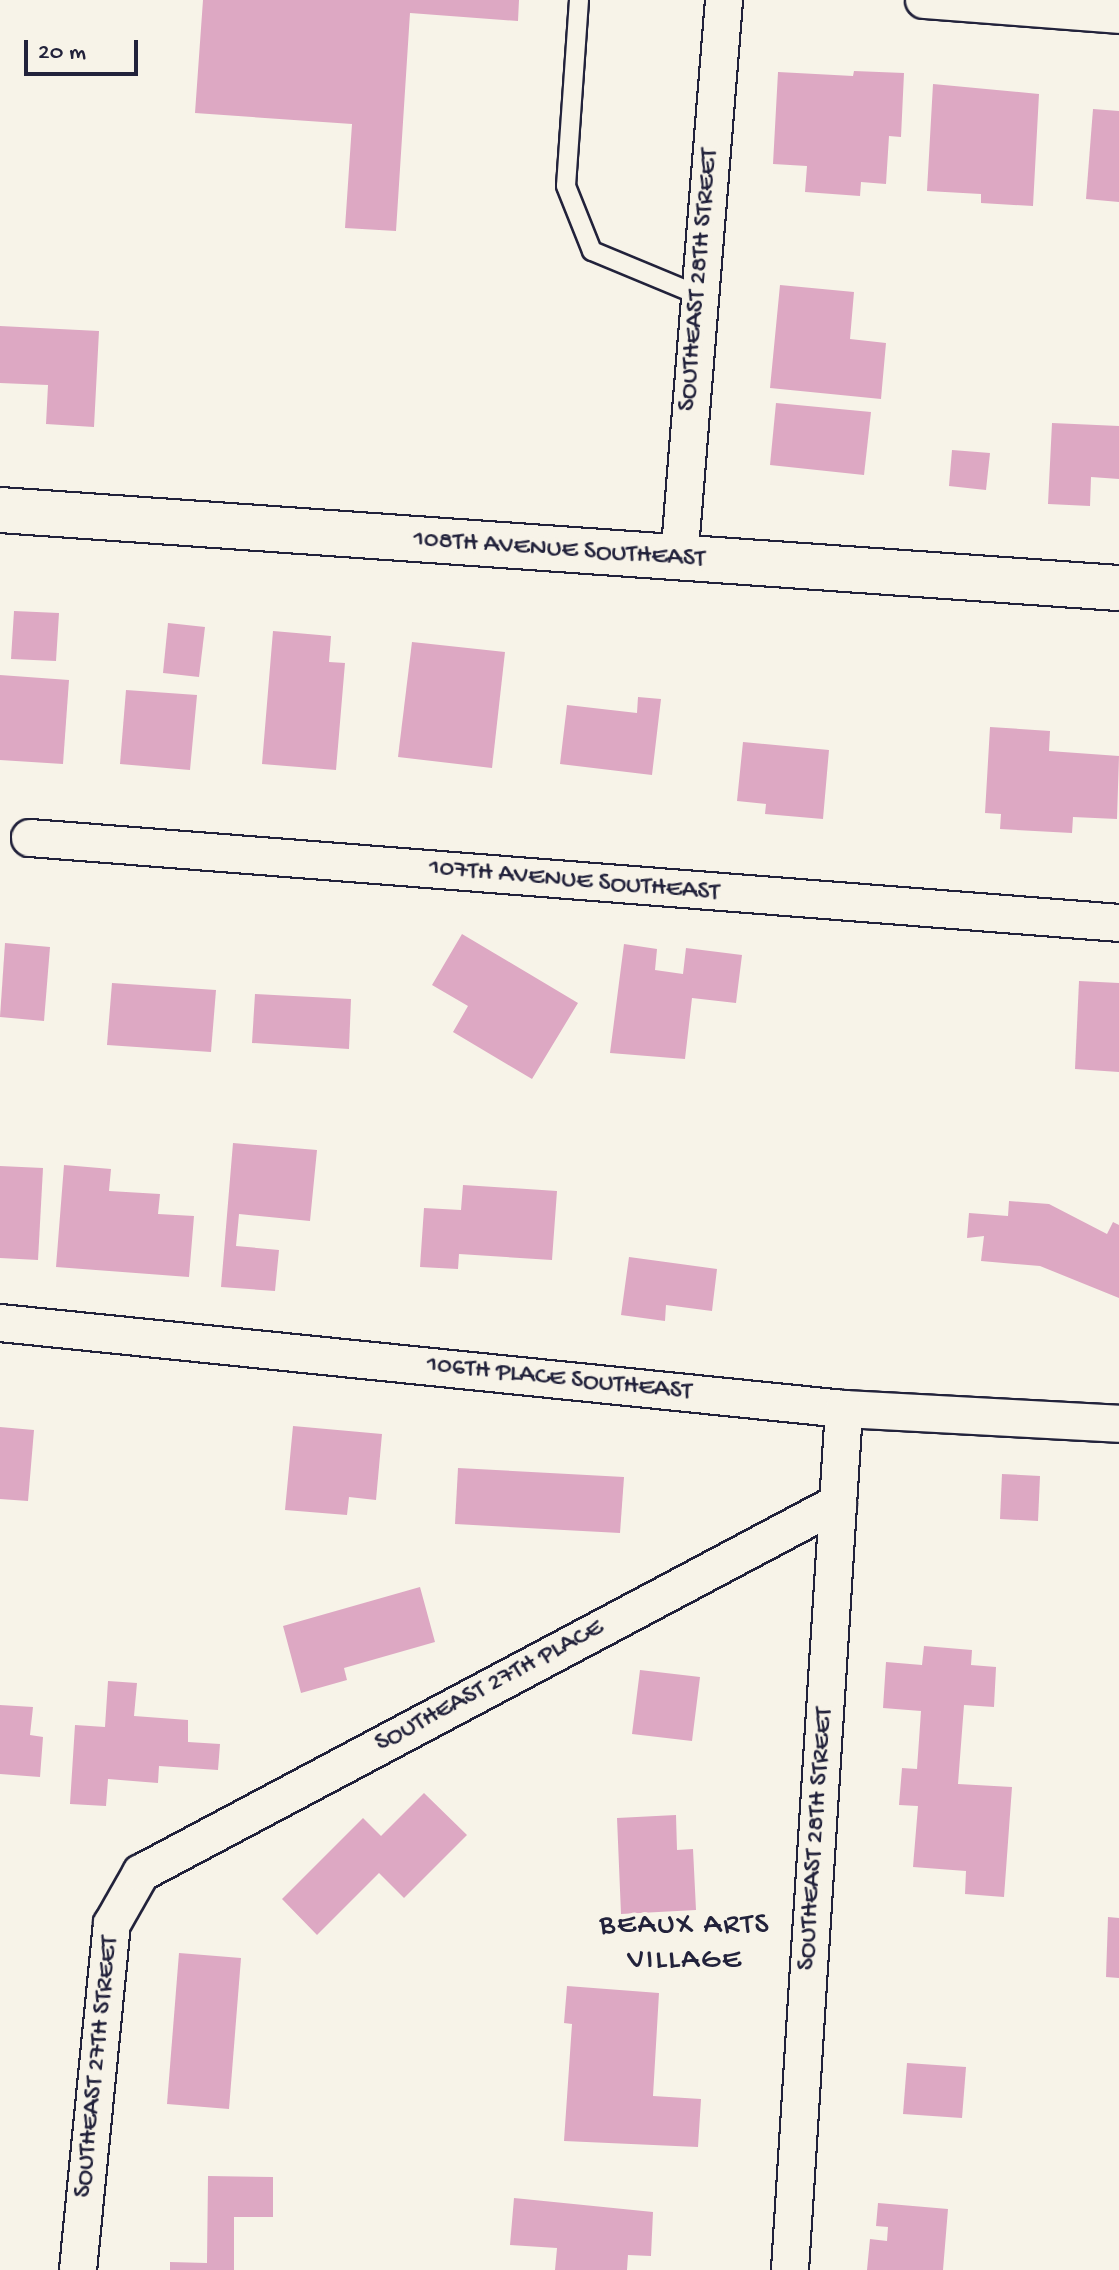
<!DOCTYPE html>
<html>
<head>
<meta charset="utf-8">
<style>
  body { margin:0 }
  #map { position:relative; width:1119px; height:2270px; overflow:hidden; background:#f7f3e8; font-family:"Gochi Hand",sans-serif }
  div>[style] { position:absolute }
  .building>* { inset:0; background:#dda8c3 }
  .roads { filter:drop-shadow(2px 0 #22223b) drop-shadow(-2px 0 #22223b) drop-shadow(0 2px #22223b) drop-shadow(0 -2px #22223b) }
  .service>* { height:18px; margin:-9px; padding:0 9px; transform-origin:9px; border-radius:9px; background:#f7f3e8 }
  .minor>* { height:36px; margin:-18px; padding:0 18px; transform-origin:18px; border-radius:18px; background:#f7f3e8 }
  .tertiary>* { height:44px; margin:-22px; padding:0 22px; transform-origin:22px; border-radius:22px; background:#f7f3e8 }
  span { translate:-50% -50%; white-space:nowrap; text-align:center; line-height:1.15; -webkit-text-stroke:8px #f7f3e8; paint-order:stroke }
  .street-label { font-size:26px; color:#22223b }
  .quarter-label { font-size:30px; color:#22223b; letter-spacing:2px }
  .scale { position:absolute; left:24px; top:40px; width:114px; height:36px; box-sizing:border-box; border:4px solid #22223b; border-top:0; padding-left:10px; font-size:24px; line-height:28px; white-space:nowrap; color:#22223b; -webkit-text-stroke:6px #f7f3e8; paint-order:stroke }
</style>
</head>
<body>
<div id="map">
  <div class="building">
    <i style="clip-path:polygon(203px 0,519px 0,518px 21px,410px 13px,396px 231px,345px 228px,352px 124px,195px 113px)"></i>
    <i style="clip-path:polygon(854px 71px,904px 73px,901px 137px,889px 136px,886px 184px,861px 182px,860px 196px,805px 192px,807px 166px,773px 164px,778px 72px,853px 76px)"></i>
    <i style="clip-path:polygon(933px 84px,1039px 94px,1033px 206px,981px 203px,981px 194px,927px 191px)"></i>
    <i style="clip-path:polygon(1093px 109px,1119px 111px,1119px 202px,1086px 199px)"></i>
    <i style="clip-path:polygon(780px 285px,854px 292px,850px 339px,886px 343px,881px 399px,770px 388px)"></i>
    <i style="clip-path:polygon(0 326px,99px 331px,94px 427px,46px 424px,48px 385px,0 383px)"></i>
    <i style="clip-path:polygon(776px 403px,871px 412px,864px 475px,770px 465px)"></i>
    <i style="clip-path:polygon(1052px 423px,1119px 426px,1119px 479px,1091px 477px,1090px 506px,1048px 504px)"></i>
    <i style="clip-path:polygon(952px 450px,990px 453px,986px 490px,949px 486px)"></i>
    <i style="clip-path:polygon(14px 611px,59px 613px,56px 661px,11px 659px)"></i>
    <i style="clip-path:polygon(168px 623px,205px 627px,199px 677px,163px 673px)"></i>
    <i style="clip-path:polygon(273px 631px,331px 636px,329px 662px,345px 663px,336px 770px,262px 764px)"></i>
    <i style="clip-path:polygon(412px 642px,505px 652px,492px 768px,398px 757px)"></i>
    <i style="clip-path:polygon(0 675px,69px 680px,63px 764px,0 760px)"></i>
    <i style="clip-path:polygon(126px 690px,197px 695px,190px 770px,120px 764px)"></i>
    <i style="clip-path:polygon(638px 697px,661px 699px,652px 775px,560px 764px,567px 705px,637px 713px)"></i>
    <i style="clip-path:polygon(990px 727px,1050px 731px,1049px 751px,1119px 756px,1117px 819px,1073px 817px,1072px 833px,1000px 829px,1001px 814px,985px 813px)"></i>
    <i style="clip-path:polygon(743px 742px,829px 750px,823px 819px,765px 814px,766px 804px,737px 801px)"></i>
    <i style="clip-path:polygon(462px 934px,578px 1003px,532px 1079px,453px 1032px,468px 1006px,432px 985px)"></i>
    <i style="clip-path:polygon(5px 943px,50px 947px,44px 1021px,0 1017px)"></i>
    <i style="clip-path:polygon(624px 944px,657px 949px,655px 970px,683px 974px,686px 948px,742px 955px,736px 1003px,692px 998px,685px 1059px,610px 1053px)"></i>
    <i style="clip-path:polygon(1079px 981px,1119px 983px,1119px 1072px,1075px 1069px)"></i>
    <i style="clip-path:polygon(112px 983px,216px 990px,211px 1052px,107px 1045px)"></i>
    <i style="clip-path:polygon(255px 994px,351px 999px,349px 1049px,252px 1043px)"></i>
    <i style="clip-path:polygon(233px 1143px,317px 1150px,310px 1221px,239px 1214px,236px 1246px,279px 1250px,275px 1291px,221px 1287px)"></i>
    <i style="clip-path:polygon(64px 1165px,111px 1169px,109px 1191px,160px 1194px,158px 1214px,194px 1216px,189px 1277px,56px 1267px)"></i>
    <i style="clip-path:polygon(0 1166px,43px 1168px,38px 1260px,0 1258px)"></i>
    <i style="clip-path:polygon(463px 1185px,557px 1191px,552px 1260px,459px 1254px,458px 1269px,420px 1267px,424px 1208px,461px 1210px)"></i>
    <i style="clip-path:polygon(1009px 1201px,1049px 1204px,1107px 1234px,1113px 1222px,1119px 1225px,1119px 1298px,1040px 1266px,981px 1261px,984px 1236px,967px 1238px,969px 1213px,1008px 1216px)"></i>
    <i style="clip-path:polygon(629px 1257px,717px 1269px,712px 1311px,666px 1305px,665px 1321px,621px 1315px)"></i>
    <i style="clip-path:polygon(293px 1426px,382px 1434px,376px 1500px,349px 1497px,347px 1515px,285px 1510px)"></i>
    <i style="clip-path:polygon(0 1427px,34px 1430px,28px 1501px,0 1499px)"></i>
    <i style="clip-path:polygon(458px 1468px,624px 1477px,620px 1533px,455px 1524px)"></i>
    <i style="clip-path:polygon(1002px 1474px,1040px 1476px,1038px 1521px,1000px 1519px)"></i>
    <i style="clip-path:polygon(420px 1587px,435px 1642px,344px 1668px,347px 1680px,301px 1693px,283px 1626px)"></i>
    <i style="clip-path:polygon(924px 1646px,972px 1650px,971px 1665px,996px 1667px,994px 1707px,964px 1705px,958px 1784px,1012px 1787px,1004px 1897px,965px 1894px,966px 1871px,913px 1867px,918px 1806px,899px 1805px,902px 1768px,917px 1769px,921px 1711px,883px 1708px,886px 1662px,922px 1665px)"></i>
    <i style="clip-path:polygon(640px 1670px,700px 1677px,692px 1741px,632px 1734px)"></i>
    <i style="clip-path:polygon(108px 1681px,137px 1683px,134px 1716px,188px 1720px,188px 1742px,220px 1744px,218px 1770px,159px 1766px,158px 1783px,108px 1779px,106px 1806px,70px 1804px,75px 1725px,105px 1727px)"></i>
    <i style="clip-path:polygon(0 1705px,33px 1707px,30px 1735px,43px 1737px,40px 1777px,0 1774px)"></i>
    <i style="clip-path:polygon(424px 1793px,467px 1835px,404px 1898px,379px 1873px,317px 1935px,282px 1899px,363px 1818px,381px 1836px)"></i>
    <i style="clip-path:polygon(676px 1815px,677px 1850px,693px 1849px,696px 1910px,621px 1914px,617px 1818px)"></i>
    <i style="clip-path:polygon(1108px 1917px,1119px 1918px,1119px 1978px,1106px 1977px)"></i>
    <i style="clip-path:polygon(179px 1953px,241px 1958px,229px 2109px,167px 2104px)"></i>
    <i style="clip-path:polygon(567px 1986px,659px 1993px,653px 2096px,701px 2099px,698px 2147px,564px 2141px,572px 2024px,564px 2023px)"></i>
    <i style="clip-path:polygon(907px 2063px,966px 2067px,962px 2118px,903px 2114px)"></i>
    <i style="clip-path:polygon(208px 2176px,273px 2177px,273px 2217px,234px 2217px,234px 2270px,170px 2270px,170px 2262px,207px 2263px)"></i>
    <i style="clip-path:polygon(514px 2198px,653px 2212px,651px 2256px,628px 2255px,627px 2270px,555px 2270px,557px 2248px,510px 2245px)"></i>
    <i style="clip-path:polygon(878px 2203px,948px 2209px,943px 2270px,867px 2270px,870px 2239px,887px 2241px,888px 2227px,876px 2226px)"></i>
  </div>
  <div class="roads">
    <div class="service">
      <i style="left:579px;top:0;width:186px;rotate:94deg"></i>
      <i style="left:566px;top:186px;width:70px;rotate:68.2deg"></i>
      <i style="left:592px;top:251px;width:115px;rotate:22.5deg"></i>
    </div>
    <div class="minor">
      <i style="left:924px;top:0;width:196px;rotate:4.4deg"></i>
      <i style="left:679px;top:561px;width:563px;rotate:-85.41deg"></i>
      <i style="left:30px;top:838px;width:1092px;rotate:4.46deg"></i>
      <i style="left:0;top:1323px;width:848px;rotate:5.82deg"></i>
      <i style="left:844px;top:1409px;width:275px;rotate:3.1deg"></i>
      <i style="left:78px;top:2270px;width:348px;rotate:-84.4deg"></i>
      <i style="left:112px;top:1924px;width:59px;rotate:-60.4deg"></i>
      <i style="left:141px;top:1873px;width:789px;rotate:-27.96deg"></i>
      <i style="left:790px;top:2270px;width:863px;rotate:-86.41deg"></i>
    </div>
    <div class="tertiary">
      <i style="left:0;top:510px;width:1122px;rotate:3.99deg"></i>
    </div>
  </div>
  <div class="street-label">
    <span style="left:700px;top:280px;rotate:-85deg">SOUTHEAST 28TH STREET</span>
    <span style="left:559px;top:551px;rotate:4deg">108TH AVENUE SOUTHEAST</span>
    <span style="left:574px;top:882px;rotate:5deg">107TH AVENUE SOUTHEAST</span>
    <span style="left:559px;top:1380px;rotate:6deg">106TH PLACE SOUTHEAST</span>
    <span style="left:490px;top:1687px;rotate:-28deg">SOUTHEAST 27TH PLACE</span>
    <span style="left:817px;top:1839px;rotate:-86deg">SOUTHEAST 28TH STREET</span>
    <span style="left:98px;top:2067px;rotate:-84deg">SOUTHEAST 27TH STREET</span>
  </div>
  <div class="quarter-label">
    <span style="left:685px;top:1944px">BEAUX ARTS<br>VILLAGE</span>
  </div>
  <div class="scale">20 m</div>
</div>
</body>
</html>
